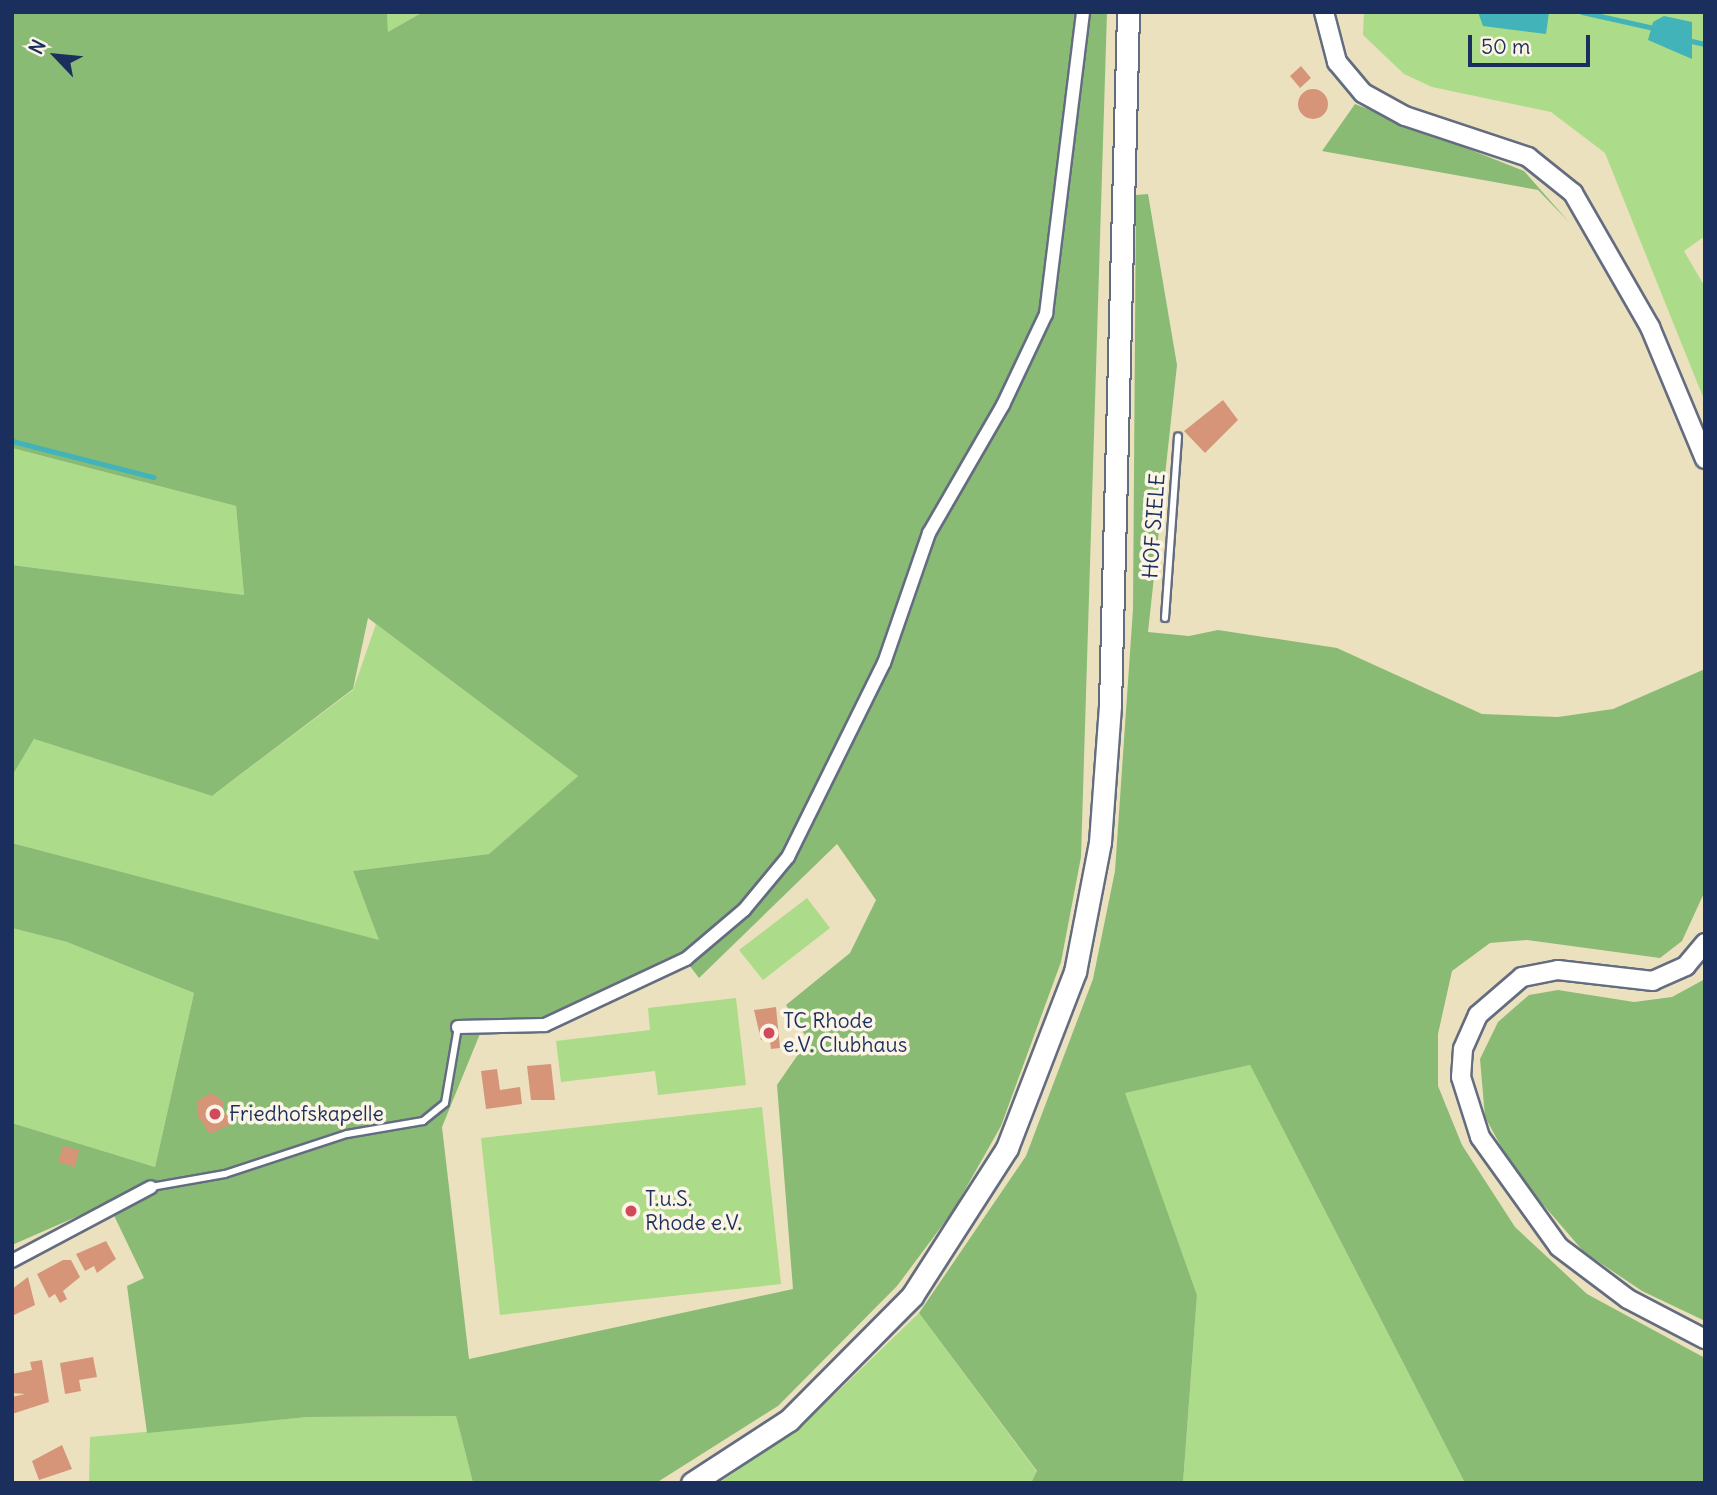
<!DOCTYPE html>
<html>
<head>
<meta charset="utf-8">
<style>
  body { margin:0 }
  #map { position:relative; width:1717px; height:1495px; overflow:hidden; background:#ece1bf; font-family:Delius,sans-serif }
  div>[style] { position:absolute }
  .green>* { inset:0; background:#acdb89 }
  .forest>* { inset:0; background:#89bb75 }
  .water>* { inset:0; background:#43b3ba }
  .stream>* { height:5px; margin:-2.5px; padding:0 2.5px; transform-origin:2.5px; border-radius:2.5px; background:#43b3ba }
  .building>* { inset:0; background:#d69579 }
  .round { border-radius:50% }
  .roads { filter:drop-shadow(2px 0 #646d80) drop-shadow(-2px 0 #646d80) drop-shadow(0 2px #646d80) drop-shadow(0 -2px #646d80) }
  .lane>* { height:6px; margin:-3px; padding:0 3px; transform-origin:3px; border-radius:3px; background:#fff }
  .street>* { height:12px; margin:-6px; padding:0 6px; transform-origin:6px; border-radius:6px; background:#fff }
  .secondary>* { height:18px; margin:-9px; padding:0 9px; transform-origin:9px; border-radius:9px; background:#fff }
  .primary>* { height:21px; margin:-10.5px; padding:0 10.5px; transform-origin:10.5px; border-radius:10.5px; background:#fff }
  .dots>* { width:19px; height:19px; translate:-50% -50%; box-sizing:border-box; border:4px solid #fcf5e5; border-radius:50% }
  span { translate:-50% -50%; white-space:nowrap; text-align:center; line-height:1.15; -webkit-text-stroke:7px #fcf5e5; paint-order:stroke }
  .street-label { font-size:21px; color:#1b2f5e }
  .poi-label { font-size:21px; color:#1b2f5e }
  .left { translate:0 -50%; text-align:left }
  .frame { position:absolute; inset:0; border:14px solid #1b2f5e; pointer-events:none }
  .north { position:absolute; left:21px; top:21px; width:70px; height:70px; -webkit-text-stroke:5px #fcf5e5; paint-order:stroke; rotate:296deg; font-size:19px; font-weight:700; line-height:28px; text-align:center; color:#1b2f5e }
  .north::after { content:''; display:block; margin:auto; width:24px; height:32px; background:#1b2f5e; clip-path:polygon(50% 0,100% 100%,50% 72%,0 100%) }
  .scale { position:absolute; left:1468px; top:35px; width:122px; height:32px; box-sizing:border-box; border:4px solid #1b2f5e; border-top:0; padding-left:9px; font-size:21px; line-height:24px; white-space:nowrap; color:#1b2f5e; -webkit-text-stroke:5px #fcf5e5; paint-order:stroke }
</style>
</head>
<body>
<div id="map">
  <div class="green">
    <i style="clip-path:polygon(387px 12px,423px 12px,388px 32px)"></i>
    <i style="clip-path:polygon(1364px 12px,1705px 12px,1705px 236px,1684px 251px,1705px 287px,1705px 402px,1605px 153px,1551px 112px,1432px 87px,1404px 74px,1363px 35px)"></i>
    <i style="clip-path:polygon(12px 448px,236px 506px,244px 595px,12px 565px)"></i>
    <i style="clip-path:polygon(376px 624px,578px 776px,489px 854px,353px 871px,380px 941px,12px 843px,12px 776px,34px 739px,212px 796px,353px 690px)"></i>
    <i style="clip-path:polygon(807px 898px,830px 928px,763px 980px,739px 950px)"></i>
    <i style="clip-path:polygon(12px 928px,67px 942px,194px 993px,155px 1167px,12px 1123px)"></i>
    <i style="clip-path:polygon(736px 998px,746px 1085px,658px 1095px,655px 1071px,561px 1082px,556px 1041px,650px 1030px,648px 1008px)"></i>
    <i style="clip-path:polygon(1250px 1065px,1465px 1483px,1183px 1483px,1197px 1295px,1124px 1093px)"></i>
    <i style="clip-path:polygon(762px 1107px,781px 1284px,500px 1315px,481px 1138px)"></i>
    <i style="clip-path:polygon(919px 1313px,1037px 1472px,1031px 1483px,719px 1483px,802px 1426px)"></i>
    <i style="clip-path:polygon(456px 1416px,473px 1483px,89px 1483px,90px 1437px,308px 1417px)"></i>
  </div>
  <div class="forest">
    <i style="clip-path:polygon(evenodd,12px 12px,387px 12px,388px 32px,423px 12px,1107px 12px,1081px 857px,1061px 962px,1001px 1126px,953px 1211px,897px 1286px,778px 1406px,656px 1483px,473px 1483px,456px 1416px,308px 1417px,147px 1433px,127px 1286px,144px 1278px,108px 1203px,12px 1245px,12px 1123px,155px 1167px,194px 993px,67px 942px,12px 928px,12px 843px,379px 940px,353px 871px,489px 854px,578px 776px,368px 618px,353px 689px,212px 796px,34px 739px,12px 776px,12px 565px,244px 595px,236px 506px,12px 448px,12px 12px,837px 844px,876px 900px,850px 953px,786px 1005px,808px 1040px,777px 1085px,793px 1289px,469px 1359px,442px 1127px,486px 1019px,543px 1018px,680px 953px,699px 978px,837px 844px)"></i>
    <i style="clip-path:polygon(1355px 104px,1524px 171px,1569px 222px,1538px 190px,1322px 151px)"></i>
    <i style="clip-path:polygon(1148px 194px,1177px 365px,1148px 632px,1189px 636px,1218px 630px,1337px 648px,1482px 714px,1558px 717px,1613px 709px,1705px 669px,1705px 891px,1682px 941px,1660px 958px,1527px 940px,1490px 943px,1452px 971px,1438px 1034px,1438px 1086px,1462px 1145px,1515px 1227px,1587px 1294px,1705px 1358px,1705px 1483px,1465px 1483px,1250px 1065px,1125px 1093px,1197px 1295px,1183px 1483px,1031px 1483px,1037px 1471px,919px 1313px,1026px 1156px,1093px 979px,1115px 871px,1133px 609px,1136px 195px)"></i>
    <i style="clip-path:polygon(1705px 979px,1705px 1321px,1642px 1291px,1584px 1252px,1515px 1172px,1485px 1117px,1480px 1059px,1498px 1022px,1529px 995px,1558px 990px,1634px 1002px,1672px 997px)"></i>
  </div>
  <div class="water">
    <i style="clip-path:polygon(1478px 12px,1549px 12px,1546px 34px,1483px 26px)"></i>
    <i style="clip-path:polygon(1664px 16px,1692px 22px,1692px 59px,1648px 40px,1653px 22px)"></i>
  </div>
  <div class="stream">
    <i style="left:1582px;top:12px;width:78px;rotate:12.6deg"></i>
    <i style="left:1687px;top:40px;width:18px;rotate:13deg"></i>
    <i style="left:12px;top:441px;width:146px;rotate:14.3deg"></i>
  </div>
  <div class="building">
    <i style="clip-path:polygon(1301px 66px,1311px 78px,1300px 88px,1290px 76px)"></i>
    <i class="round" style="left:1298px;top:89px;width:30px;height:30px"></i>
    <i style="clip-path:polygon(1223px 400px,1238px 420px,1205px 453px,1184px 431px)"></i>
    <i style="clip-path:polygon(776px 1007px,780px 1048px,771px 1049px,770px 1041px,761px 1040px,754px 1010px)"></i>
    <i style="clip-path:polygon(551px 1064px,555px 1100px,531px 1100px,527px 1066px)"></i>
    <i style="clip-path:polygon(497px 1069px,500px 1090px,520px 1087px,522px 1104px,486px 1109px,481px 1071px)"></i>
    <i style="clip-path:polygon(212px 1093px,224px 1102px,224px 1113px,233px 1113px,233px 1123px,210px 1134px,197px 1115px,198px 1100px)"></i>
    <i style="clip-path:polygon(63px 1146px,79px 1150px,75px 1167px,58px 1162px)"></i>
    <i style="clip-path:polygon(106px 1241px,116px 1259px,97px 1273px,94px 1266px,85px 1271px,76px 1254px)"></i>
    <i style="clip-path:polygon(63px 1260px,71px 1260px,80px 1277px,63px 1291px,67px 1299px,60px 1303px,55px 1294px,49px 1298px,37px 1274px)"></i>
    <i style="clip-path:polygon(28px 1277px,35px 1305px,12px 1316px,12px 1289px)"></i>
    <i style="clip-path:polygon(93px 1357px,97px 1377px,79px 1380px,81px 1391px,65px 1394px,60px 1363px)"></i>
    <i style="clip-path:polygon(42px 1360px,49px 1402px,12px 1414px,12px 1397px,25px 1394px,12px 1393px,12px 1374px,32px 1370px,30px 1362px)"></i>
    <i style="clip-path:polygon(62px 1445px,72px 1469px,39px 1480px,32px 1461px)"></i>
  </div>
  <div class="roads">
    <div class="lane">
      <i style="left:1165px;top:618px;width:182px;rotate:-85.9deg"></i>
      <i style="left:151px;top:1187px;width:75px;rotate:-10deg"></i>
      <i style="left:225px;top:1174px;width:128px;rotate:-18.2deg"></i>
      <i style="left:347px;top:1134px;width:77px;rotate:-9.7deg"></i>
      <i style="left:423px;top:1121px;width:28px;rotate:-39deg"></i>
      <i style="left:445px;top:1103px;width:77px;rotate:-80.3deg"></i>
    </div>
    <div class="street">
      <i style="left:458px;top:1027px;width:87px;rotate:-1.3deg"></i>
      <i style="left:545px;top:1025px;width:156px;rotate:-25.1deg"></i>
      <i style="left:686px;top:959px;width:76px;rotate:-40.2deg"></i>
      <i style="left:744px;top:910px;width:69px;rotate:-50.3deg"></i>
      <i style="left:788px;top:857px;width:216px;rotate:-63.7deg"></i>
      <i style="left:884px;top:663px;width:138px;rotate:-70.9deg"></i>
      <i style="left:929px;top:533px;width:148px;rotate:-60deg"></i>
      <i style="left:1003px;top:405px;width:101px;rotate:-64.7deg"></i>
      <i style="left:1046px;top:314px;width:304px;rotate:-83deg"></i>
      <i style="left:12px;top:1261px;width:157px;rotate:-28deg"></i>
    </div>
    <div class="secondary">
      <i style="left:1324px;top:12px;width:52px;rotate:75.4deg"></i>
      <i style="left:1337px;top:62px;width:40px;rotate:50deg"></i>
      <i style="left:1363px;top:93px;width:48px;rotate:28.7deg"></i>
      <i style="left:1405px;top:116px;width:130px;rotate:18.4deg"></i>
      <i style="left:1528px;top:157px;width:58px;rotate:38.7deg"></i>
      <i style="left:1573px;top:193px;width:155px;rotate:60.1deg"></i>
      <i style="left:1650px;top:327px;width:143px;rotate:67.4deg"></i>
      <i style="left:1705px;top:943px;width:30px;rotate:130deg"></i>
      <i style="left:1686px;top:966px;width:36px;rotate:156deg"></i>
      <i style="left:1653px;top:981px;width:96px;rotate:-173.4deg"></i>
      <i style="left:1558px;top:970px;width:37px;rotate:169deg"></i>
      <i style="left:1522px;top:977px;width:58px;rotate:139.2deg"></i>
      <i style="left:1478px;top:1015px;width:37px;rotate:114deg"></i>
      <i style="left:1463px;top:1049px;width:28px;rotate:94deg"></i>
      <i style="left:1461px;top:1077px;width:63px;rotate:72.4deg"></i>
      <i style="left:1480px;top:1137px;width:135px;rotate:54.3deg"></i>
      <i style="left:1559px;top:1247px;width:86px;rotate:37deg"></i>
      <i style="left:1628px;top:1299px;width:87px;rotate:27.5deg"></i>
    </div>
    <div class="primary">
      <i style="left:692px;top:1483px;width:116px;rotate:-33deg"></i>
      <i style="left:789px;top:1420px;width:175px;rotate:-45.2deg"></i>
      <i style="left:912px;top:1296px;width:176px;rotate:-57.3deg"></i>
      <i style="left:1007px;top:1148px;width:189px;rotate:-68.9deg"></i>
      <i style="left:1075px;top:972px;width:132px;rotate:-79.1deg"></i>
      <i style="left:1100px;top:842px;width:137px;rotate:-85.8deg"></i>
      <i style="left:1110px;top:705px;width:693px;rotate:-88.51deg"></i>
    </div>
  </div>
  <div class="dots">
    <i style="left:769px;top:1033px;background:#d1495b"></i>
    <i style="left:215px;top:1114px;background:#d1495b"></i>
    <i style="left:631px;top:1211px;background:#d1495b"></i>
  </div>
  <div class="street-label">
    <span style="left:1154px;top:526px;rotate:-86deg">HOF SIELE</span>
  </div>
  <div class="poi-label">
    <span class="left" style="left:783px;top:1033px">TC Rhode<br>e.V. Clubhaus</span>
    <span class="left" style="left:229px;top:1114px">Friedhofskapelle</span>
    <span class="left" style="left:645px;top:1211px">T.u.S.<br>Rhode e.V.</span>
  </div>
  <div class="frame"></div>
  <div class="north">N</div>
  <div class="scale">50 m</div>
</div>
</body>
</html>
